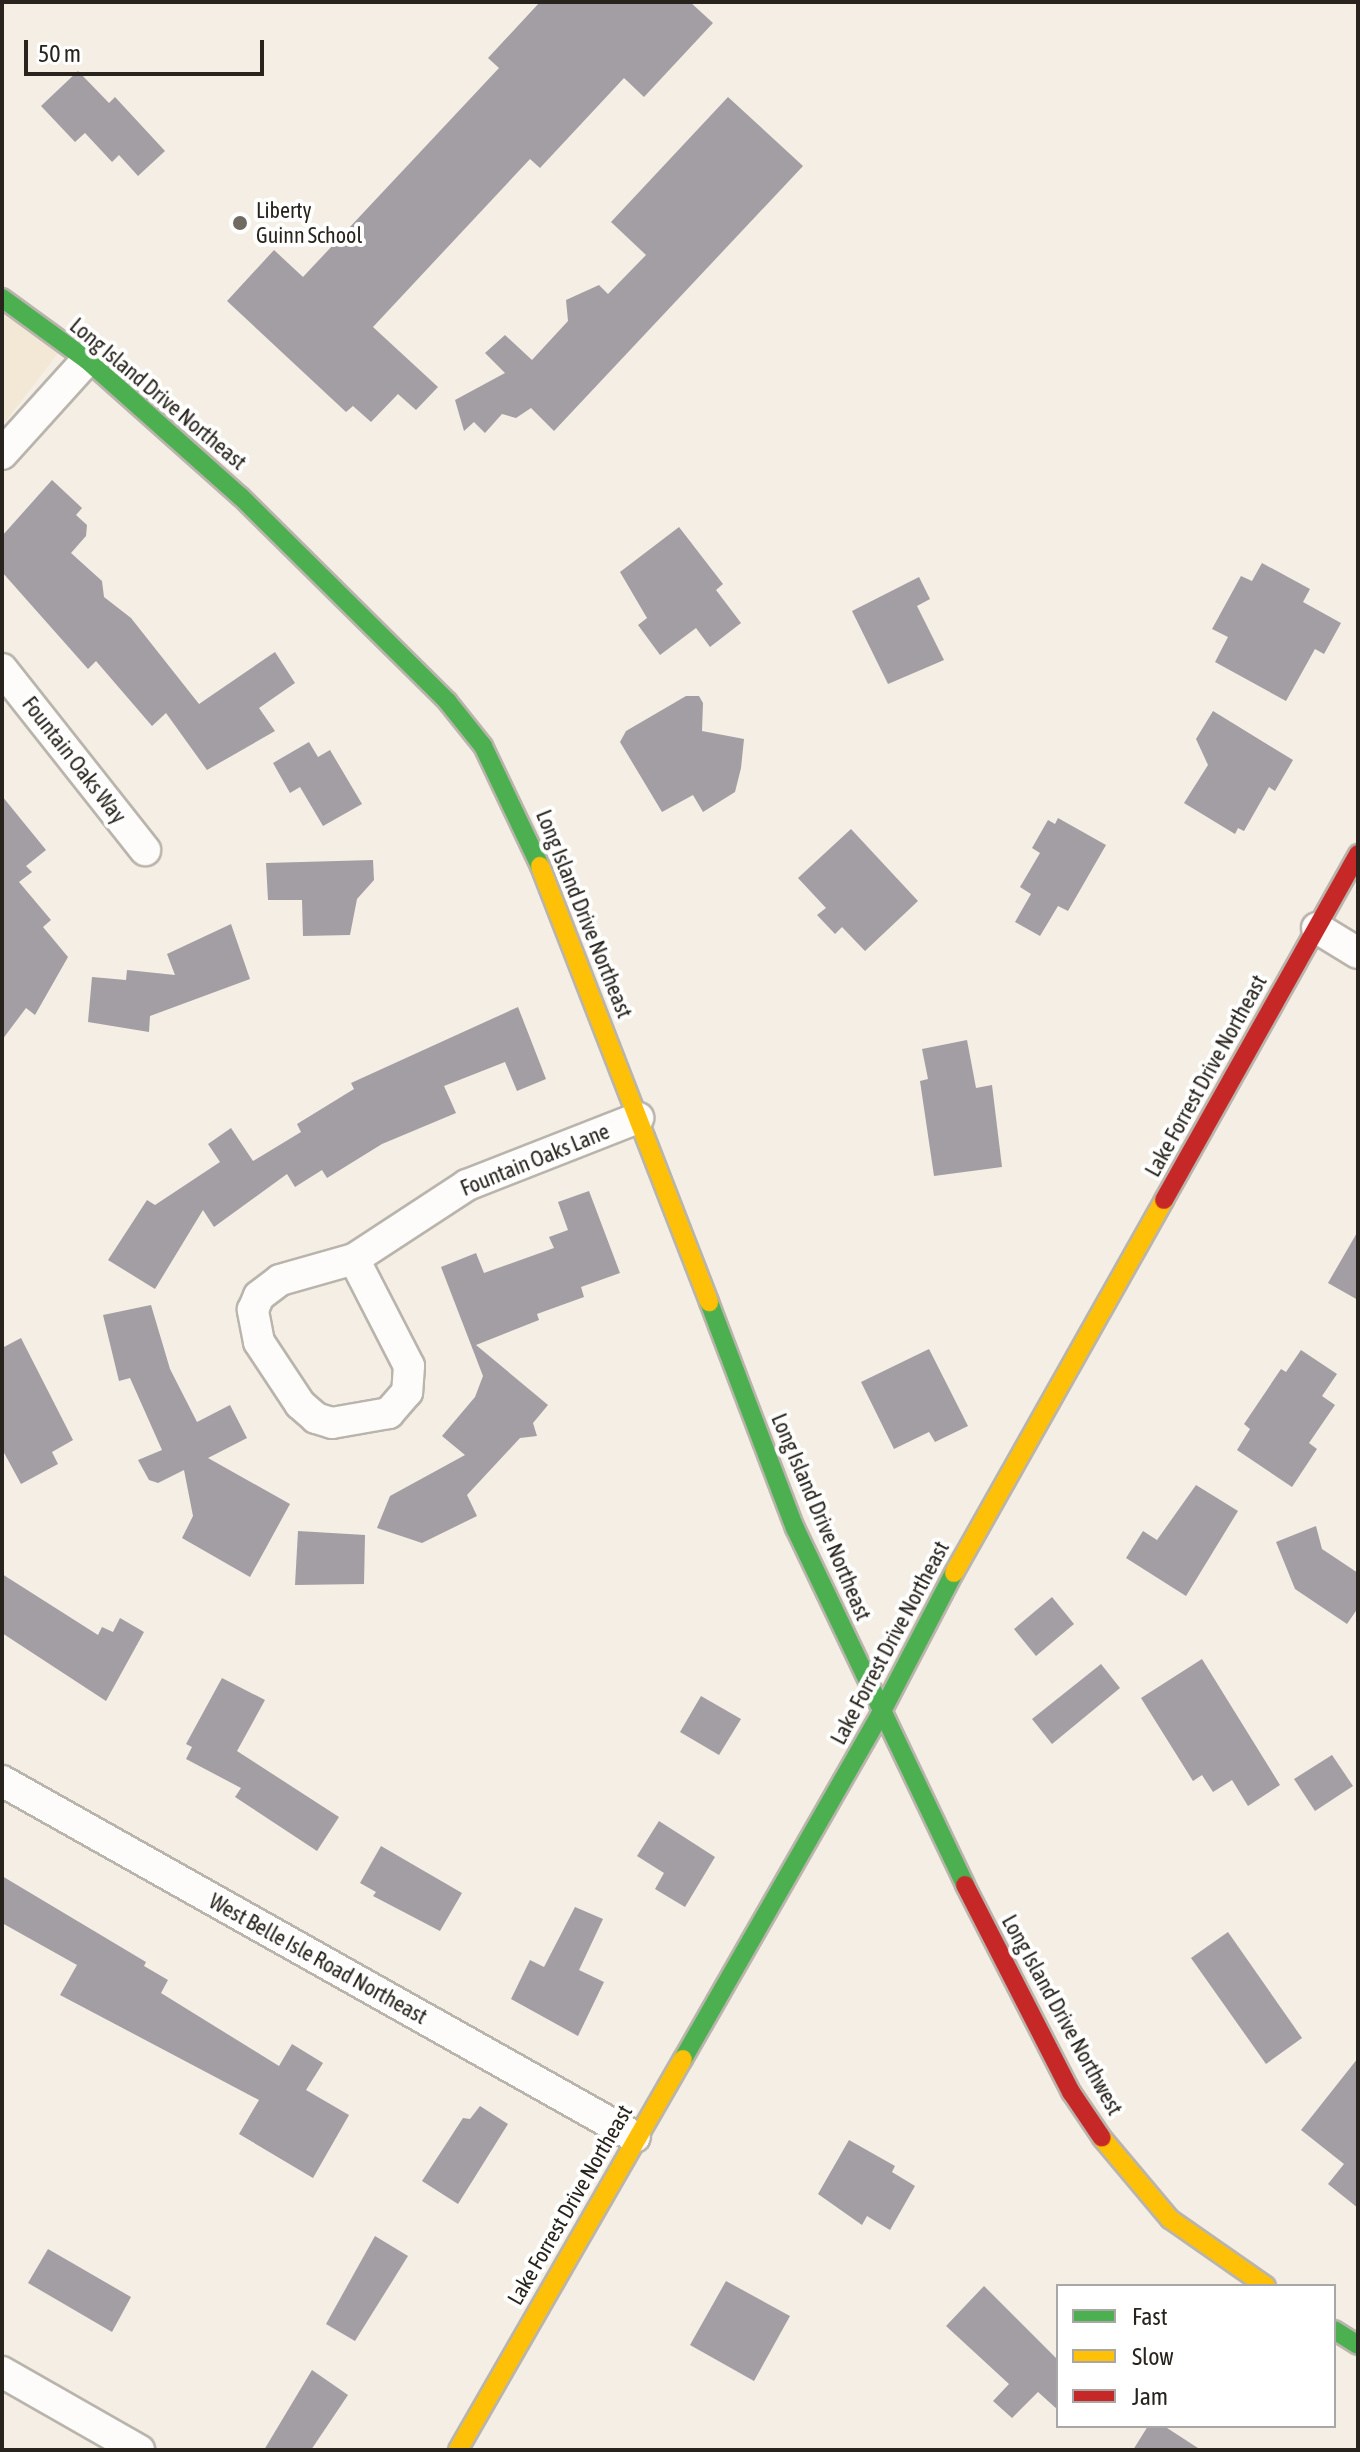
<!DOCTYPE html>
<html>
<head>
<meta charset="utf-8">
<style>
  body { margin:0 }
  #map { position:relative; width:1360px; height:2452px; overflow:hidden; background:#f4eee4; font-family:"Asap Condensed",sans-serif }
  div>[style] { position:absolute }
  .built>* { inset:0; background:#f3e7d5 }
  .building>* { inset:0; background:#a29ea4 }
  .roads { filter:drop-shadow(2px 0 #b9b4ac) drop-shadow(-2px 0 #b9b4ac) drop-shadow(0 2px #b9b4ac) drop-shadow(0 -2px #b9b4ac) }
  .street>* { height:30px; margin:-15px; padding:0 15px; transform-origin:15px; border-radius:15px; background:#fdfcfb }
  .fast>* { height:18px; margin:-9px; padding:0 9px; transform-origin:9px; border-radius:9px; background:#4caf50 }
  .slow>* { height:18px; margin:-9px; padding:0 9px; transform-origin:9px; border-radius:9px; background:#ffc107 }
  .jam>* { height:18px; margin:-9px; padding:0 9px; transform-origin:9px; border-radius:9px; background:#c62828 }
  .dots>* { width:22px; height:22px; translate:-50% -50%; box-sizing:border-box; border:4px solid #fff; border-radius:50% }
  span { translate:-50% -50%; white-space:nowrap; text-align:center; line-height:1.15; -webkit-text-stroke:8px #fff; paint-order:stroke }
  .poi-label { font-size:22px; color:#28241d }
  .left { translate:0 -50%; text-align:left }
  .street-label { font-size:22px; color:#28241d }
  .frame { position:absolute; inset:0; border:4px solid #28241d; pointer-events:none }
  .legend { position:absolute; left:1056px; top:2284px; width:280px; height:144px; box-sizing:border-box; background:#fff; border:2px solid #a9a7a5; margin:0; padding:10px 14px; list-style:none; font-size:24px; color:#28241d }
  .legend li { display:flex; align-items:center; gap:16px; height:40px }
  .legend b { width:40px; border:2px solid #a9a7a5 }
  .scale { position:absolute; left:24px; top:40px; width:240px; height:36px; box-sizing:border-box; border:4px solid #28241d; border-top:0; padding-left:10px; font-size:24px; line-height:28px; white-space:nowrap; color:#28241d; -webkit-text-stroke:6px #fff; paint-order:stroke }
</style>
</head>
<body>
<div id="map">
  <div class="built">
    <i style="clip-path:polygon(2px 289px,68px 340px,2px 426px)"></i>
  </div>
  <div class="building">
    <i style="clip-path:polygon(540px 2px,690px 2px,713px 23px,644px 97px,624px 78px,540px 168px,530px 159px,373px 327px,438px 387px,416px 410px,398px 394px,371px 422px,353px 406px,346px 412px,227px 301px,274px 250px,303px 277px,499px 68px,488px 58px)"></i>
    <i style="clip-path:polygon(78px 71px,109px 103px,115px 97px,165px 151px,138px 176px,119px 155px,112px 162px,85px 133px,75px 142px,41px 106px)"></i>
    <i style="clip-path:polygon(728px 97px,803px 166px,554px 431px,531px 408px,516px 418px,502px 414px,485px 433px,474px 422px,464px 431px,455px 400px,505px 373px,485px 353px,505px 335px,532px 360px,568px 321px,566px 300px,599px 285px,608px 294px,646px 255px,611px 222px)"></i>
    <i style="clip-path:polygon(52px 480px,82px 508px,76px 515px,87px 525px,86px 536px,71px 553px,102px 581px,104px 597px,131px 618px,199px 704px,275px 652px,295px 683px,259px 708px,275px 731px,207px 770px,166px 713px,152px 726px,96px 661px,88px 669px,2px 572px,2px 536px)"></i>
    <i style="clip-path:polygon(679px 527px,723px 584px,716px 590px,741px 623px,710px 647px,696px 628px,660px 655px,638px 625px,647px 618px,620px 572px)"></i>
    <i style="clip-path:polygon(1262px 563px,1310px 589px,1303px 602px,1341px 623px,1324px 654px,1315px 649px,1286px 701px,1215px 662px,1228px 637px,1212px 629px,1241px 576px,1252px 581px)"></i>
    <i style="clip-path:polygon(919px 577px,930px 599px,917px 606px,944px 660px,888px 684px,852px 611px)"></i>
    <i style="clip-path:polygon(686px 696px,699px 696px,703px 703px,702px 731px,744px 739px,741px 768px,735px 792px,703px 812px,693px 795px,662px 812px,620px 742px,626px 731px)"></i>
    <i style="clip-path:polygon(1213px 711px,1293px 760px,1275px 791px,1269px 787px,1244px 831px,1238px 828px,1235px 834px,1184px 803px,1208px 765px,1196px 739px)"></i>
    <i style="clip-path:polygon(309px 742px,318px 757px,330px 750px,362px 804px,323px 826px,300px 787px,290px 793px,273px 763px)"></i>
    <i style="clip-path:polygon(2px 796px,46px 850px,26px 866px,32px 872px,19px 882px,51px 920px,43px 927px,68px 957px,35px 1015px,26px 1008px,2px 1040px)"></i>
    <i style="clip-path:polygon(1058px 818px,1106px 845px,1068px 911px,1058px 906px,1040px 936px,1015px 922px,1031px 894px,1020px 887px,1040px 853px,1032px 848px,1048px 820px,1055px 824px)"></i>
    <i style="clip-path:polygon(851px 829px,918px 901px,865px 951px,842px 927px,835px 934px,817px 915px,826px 908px,798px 878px)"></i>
    <i style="clip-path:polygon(373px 860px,374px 880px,357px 899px,350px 935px,303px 936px,302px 900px,268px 900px,266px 863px)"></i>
    <i style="clip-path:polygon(231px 924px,250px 979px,150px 1016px,149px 1032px,88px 1022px,92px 977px,126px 980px,127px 970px,175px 975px,167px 954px)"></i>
    <i style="clip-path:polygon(518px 1007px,546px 1079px,517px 1091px,505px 1062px,444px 1086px,456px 1113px,382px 1144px,327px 1178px,322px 1170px,295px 1187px,287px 1174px,214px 1227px,203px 1210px,155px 1289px,108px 1260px,147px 1200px,155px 1205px,220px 1162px,208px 1144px,231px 1128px,253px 1161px,301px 1132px,297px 1124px,354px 1089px,351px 1083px)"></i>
    <i style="clip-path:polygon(967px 1040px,976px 1088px,992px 1085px,1002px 1167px,934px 1176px,920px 1081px,928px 1079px,922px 1049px)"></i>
    <i style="clip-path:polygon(589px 1191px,620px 1273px,581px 1287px,584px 1297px,537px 1314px,539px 1320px,476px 1345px,548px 1405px,533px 1423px,537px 1436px,520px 1438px,467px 1495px,477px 1516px,422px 1543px,377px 1528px,390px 1496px,465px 1455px,442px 1436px,475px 1397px,483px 1376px,441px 1267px,476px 1253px,484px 1273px,554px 1248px,549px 1237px,568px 1230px,558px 1202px)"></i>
    <i style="clip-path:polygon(1358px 1231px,1358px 1300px,1328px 1283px)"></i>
    <i style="clip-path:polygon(151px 1305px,170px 1369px,197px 1422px,230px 1405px,247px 1438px,208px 1458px,290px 1504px,250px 1577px,182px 1538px,193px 1516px,184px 1470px,158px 1483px,149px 1480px,138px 1460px,162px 1450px,130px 1378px,119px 1381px,103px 1315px)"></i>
    <i style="clip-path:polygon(21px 1338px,73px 1440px,52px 1452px,58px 1464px,21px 1484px,2px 1449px,2px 1348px)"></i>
    <i style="clip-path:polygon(929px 1349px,968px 1426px,935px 1442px,929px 1432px,894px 1449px,861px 1382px)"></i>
    <i style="clip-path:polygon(1301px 1350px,1337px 1374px,1322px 1396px,1335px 1405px,1309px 1443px,1317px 1449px,1292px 1487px,1237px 1450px,1250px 1429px,1244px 1424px,1281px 1369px,1286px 1372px)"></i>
    <i style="clip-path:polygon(1196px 1485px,1238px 1511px,1186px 1596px,1126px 1558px,1143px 1531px,1157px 1540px)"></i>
    <i style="clip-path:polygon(1316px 1526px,1322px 1549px,1358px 1573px,1358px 1608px,1347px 1624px,1295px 1589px,1276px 1542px)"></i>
    <i style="clip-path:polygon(298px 1531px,365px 1535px,364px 1584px,295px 1585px)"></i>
    <i style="clip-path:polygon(2px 1574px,98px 1635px,102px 1627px,113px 1632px,120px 1618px,144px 1632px,106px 1701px,2px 1633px)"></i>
    <i style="clip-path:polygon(1052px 1597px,1074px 1624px,1036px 1656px,1014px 1629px)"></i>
    <i style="clip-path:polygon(1202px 1659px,1280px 1785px,1248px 1806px,1232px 1780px,1213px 1792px,1202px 1775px,1193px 1781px,1141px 1698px)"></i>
    <i style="clip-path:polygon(1101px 1664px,1120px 1688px,1052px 1744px,1032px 1719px)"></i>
    <i style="clip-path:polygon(222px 1678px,265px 1700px,237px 1751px,339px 1817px,317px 1851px,235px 1797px,241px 1788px,186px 1759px,192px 1747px,186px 1744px)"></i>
    <i style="clip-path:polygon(701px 1696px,741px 1719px,719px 1755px,680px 1732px)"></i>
    <i style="clip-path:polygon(1332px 1755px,1353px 1786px,1315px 1811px,1294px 1779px)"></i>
    <i style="clip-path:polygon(659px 1821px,715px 1857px,685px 1907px,655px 1889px,664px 1873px,637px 1856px)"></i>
    <i style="clip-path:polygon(381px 1846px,462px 1893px,440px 1931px,373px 1896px,376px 1892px,360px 1883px)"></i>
    <i style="clip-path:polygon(2px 1876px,146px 1962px,144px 1966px,168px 1980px,161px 1993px,279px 2066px,292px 2044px,323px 2063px,306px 2090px,349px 2115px,313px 2178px,239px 2134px,259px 2100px,60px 1995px,77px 1965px,2px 1923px)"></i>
    <i style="clip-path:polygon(575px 1907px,603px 1919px,579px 1970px,604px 1982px,578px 2036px,511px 1999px,530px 1960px,544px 1967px)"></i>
    <i style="clip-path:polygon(1228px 1932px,1302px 2038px,1266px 2064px,1191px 1958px)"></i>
    <i style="clip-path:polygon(1358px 2058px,1358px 2208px,1328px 2184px,1344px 2164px,1301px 2130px)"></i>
    <i style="clip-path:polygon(480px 2106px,508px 2124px,458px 2204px,422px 2181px,463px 2118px,470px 2119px)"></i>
    <i style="clip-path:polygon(849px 2140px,895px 2166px,892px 2172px,915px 2186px,890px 2230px,867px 2216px,862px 2225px,818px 2194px)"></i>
    <i style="clip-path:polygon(375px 2236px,408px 2256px,355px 2341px,326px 2324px)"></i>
    <i style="clip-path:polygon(48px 2249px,131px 2297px,112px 2332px,28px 2283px)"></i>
    <i style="clip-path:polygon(726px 2281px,790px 2316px,754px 2381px,690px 2345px)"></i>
    <i style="clip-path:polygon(984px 2286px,1058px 2360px,1058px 2410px,1038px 2392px,1012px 2418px,993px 2401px,1009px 2384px,946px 2326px)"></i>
    <i style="clip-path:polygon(312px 2370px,348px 2395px,311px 2450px,264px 2450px)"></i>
    <i style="clip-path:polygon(1148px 2426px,1164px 2426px,1201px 2450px,1133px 2450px)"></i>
  </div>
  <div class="roads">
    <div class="street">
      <i style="left:2px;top:454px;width:127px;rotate:-47.9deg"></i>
      <i style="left:2px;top:669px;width:231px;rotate:51.7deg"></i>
      <i style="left:1317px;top:928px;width:48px;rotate:31.4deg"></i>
      <i style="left:354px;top:1259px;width:120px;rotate:62.8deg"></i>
      <i style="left:409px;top:1366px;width:26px;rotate:94deg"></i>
      <i style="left:407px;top:1392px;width:28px;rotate:131deg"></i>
      <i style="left:389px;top:1413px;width:58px;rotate:170deg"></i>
      <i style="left:332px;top:1423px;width:17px;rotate:-163deg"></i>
      <i style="left:316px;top:1418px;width:21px;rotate:-139deg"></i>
      <i style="left:300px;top:1404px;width:74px;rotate:-123.5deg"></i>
      <i style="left:259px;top:1342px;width:33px;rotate:-101deg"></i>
      <i style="left:253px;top:1310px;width:15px;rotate:-67deg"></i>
      <i style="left:259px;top:1296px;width:26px;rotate:-37deg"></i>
      <i style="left:280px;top:1280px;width:77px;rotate:-15.8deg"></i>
      <i style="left:354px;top:1259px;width:135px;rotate:-33.2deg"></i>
      <i style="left:467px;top:1185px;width:184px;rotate:-21.4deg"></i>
      <i style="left:2px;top:1781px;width:726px;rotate:29.35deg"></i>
      <i style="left:2px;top:2372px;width:158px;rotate:29.7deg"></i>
    </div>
    <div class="fast">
      <i style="left:2px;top:298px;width:105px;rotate:36.1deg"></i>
      <i style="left:87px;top:360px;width:206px;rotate:41.7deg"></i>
      <i style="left:241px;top:497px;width:290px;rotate:44.7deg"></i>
      <i style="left:447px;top:701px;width:58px;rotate:51.3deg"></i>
      <i style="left:483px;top:746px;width:133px;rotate:64.6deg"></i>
      <i style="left:709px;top:1302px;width:242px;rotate:69.2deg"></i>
      <i style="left:795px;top:1528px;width:395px;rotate:64.5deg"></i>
      <i style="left:683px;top:2059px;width:396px;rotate:-60.2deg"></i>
      <i style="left:880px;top:1715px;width:160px;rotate:-62.5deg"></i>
      <i style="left:1334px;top:2330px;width:28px;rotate:32deg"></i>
    </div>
    <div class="slow">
      <i style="left:540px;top:866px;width:468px;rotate:68.8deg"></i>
      <i style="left:954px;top:1573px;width:428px;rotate:-60.6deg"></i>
      <i style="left:1102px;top:2138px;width:106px;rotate:50deg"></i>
      <i style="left:1170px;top:2219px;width:117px;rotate:34.9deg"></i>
      <i style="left:458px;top:2450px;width:451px;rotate:-60.1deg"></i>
    </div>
    <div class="jam">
      <i style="left:1164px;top:1200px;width:397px;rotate:-60.7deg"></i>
      <i style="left:965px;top:1885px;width:233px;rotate:62.9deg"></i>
      <i style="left:1071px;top:2092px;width:55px;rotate:56deg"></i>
    </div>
  </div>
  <div class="dots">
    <i style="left:240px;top:223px;background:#6f6b63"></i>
  </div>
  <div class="poi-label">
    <span class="left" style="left:256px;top:223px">Liberty<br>Guinn School</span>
  </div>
  <div class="street-label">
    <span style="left:158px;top:394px;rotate:40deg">Long Island Drive Northeast</span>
    <span style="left:74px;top:760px;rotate:52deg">Fountain Oaks Way</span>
    <span style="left:584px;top:914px;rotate:68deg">Long Island Drive Northeast</span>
    <span style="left:1206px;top:1076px;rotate:-61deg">Lake Forrest Drive Northeast</span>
    <span style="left:535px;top:1160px;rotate:-22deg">Fountain Oaks Lane</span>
    <span style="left:821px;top:1517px;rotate:67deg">Long Island Drive Northeast</span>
    <span style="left:890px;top:1643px;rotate:-62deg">Lake Forrest Drive Northeast</span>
    <span style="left:318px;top:1959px;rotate:29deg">West Belle Isle Road Northeast</span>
    <span style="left:1062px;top:2015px;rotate:61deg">Long Island Drive Northwest</span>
    <span style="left:570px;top:2205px;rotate:-60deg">Lake Forrest Drive Northeast</span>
  </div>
  <div class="frame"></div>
  <ul class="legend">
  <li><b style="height:10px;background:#4caf50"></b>Fast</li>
  <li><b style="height:10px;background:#ffc107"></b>Slow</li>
  <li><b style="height:10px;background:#c62828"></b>Jam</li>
  </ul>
  <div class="scale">50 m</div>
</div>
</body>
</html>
